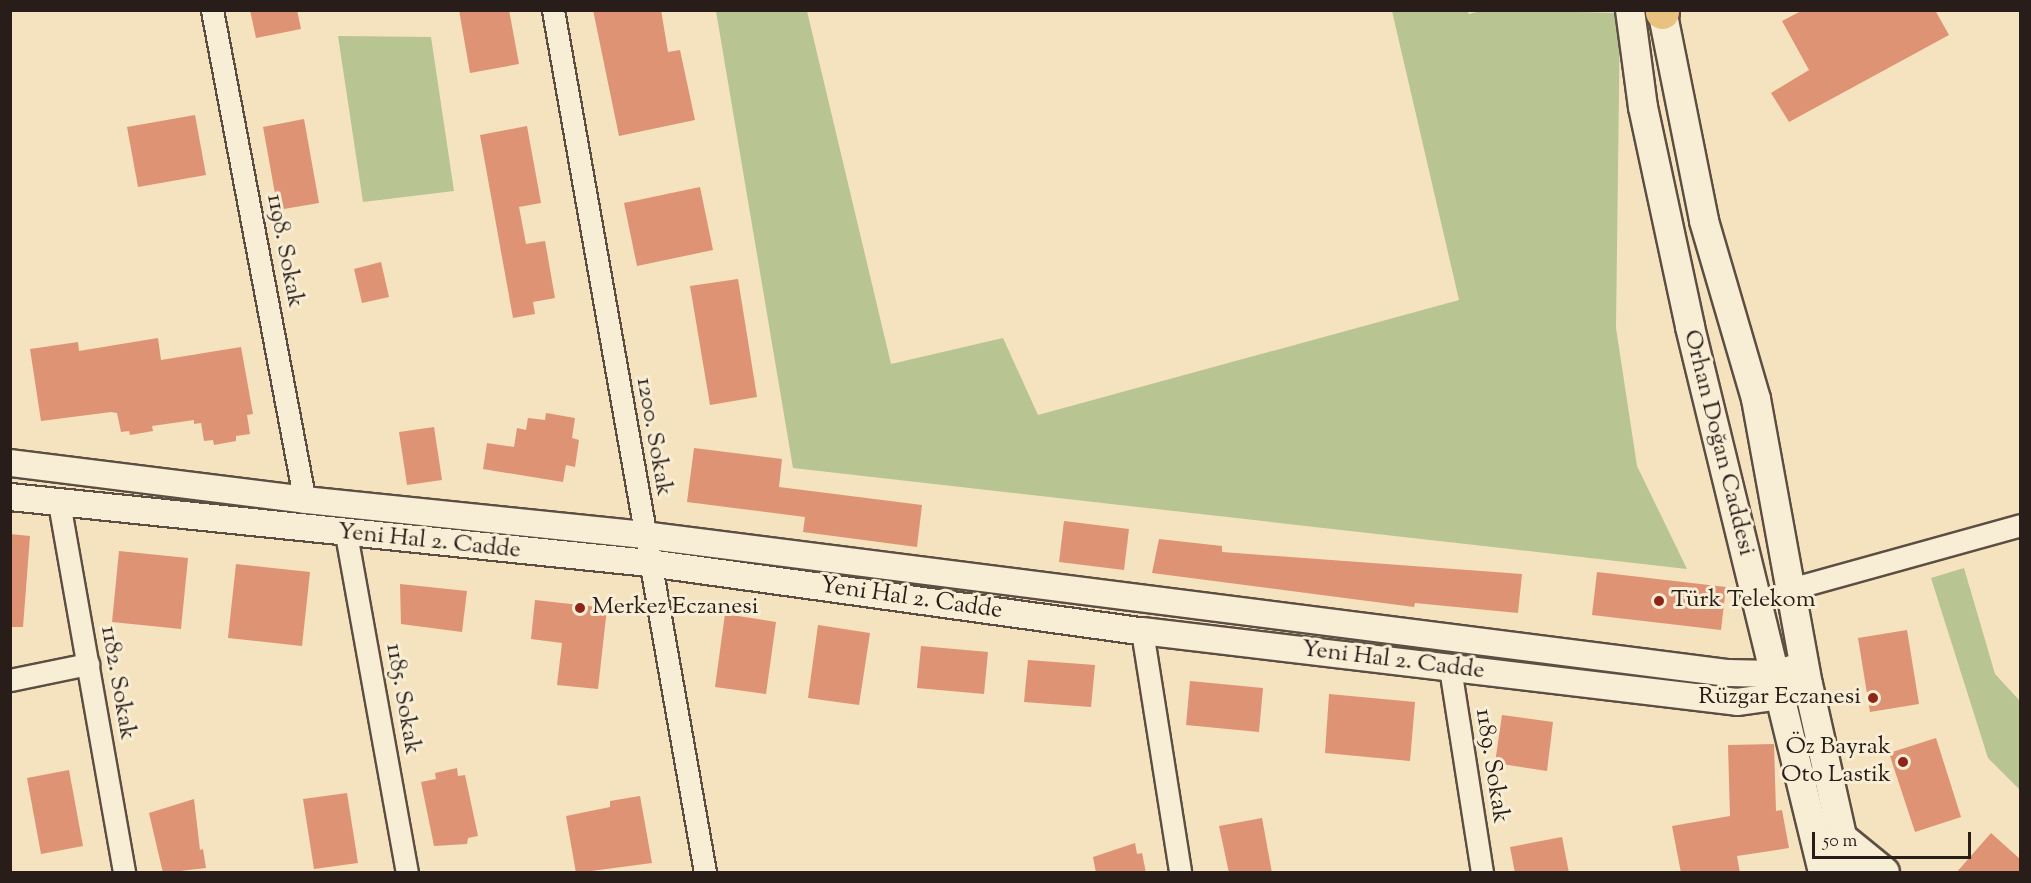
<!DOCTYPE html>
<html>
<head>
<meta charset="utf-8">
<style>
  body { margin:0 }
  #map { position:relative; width:2031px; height:883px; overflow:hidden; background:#f4e3be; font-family:"Sorts Mill Goudy",serif }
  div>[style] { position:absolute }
  .green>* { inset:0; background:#b9c493 }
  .building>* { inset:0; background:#de9374 }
  .roads { filter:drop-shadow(2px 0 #5c4e42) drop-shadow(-2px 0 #5c4e42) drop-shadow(0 2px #5c4e42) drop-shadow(0 -2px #5c4e42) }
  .minor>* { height:21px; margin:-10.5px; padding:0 10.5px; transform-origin:10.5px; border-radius:10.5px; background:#f8edd5 }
  .tertiary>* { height:26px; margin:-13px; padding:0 13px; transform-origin:13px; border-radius:13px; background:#f8edd5 }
  .secondary>* { height:28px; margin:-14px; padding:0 14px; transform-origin:14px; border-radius:14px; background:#f8edd5 }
  .trunk>* { height:33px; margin:-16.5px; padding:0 16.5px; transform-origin:16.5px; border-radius:16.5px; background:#eac27f }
  .dots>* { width:16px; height:16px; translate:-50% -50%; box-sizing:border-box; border:3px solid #f8edd5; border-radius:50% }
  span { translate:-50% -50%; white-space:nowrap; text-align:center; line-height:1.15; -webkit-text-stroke:6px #f8edd5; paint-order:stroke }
  .street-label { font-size:24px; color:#291d19 }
  .poi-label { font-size:24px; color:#291d19 }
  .left { translate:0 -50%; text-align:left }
  .right { translate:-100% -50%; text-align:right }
  .frame { position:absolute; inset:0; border:12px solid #291d19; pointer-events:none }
  .scale { position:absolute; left:1812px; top:832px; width:159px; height:27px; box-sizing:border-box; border:3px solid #291d19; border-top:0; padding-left:8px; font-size:18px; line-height:21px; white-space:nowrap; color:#291d19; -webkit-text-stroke:4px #f8edd5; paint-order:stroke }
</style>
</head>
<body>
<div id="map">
  <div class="green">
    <i style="clip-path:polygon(1467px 10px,1469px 14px,1485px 10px,1620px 13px,1616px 328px,1637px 466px,1687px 569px,793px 468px,716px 11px,807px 11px,891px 364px,1003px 338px,1038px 415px,1459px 300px,1392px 11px)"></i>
    <i style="clip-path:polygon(338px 36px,431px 37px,454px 191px,363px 202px)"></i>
    <i style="clip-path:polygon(1964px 568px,1995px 674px,2020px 701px,2020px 790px,1988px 758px,1931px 578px)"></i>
  </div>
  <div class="building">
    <i style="clip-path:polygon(250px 10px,297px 10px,301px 29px,256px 38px)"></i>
    <i style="clip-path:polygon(459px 10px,509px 10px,519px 64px,470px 73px)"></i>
    <i style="clip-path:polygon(593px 10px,661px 10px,668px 52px,680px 50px,695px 120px,619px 136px)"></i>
    <i style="clip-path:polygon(1803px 10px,1935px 10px,1949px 35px,1789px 122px,1771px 93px,1809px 70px,1782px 21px)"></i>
    <i style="clip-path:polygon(195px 115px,206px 175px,138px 187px,127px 127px)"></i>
    <i style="clip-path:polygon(304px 119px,319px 203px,278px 210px,263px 127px)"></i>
    <i style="clip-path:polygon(527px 126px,541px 203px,519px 207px,526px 244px,545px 241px,555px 298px,533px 302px,535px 314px,513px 318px,480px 135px)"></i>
    <i style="clip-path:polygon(700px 187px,713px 250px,637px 266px,624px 203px)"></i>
    <i style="clip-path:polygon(381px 262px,389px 297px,362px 303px,354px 269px)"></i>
    <i style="clip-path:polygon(738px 279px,757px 397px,710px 405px,690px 286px)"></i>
    <i style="clip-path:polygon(158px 338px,161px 360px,241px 347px,253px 414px,247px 415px,250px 434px,236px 436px,236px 441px,214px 445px,213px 440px,204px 441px,201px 423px,194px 424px,194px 420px,152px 426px,153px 431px,130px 435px,129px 431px,121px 432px,117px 413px,111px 412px,41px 421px,30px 349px,78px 342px,79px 351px)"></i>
    <i style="clip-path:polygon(546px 413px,575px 418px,572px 438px,579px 440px,575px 467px,566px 465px,563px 482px,483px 469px,487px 443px,514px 447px,517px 428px,526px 430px,528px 418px,545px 420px)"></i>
    <i style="clip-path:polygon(434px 427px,442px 480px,407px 485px,399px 432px)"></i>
    <i style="clip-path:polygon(694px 448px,782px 459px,779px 487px,922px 505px,917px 547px,803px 532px,805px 517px,687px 502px)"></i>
    <i style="clip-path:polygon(1064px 521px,1129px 529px,1124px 570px,1059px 562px)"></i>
    <i style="clip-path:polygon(10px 534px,30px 536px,23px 627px,10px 627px)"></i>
    <i style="clip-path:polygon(1159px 539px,1222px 546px,1222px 552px,1522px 574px,1518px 613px,1415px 603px,1414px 607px,1152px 573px)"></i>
    <i style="clip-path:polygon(119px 551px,188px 558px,181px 629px,112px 622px)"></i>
    <i style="clip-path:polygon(236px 564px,310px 572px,302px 646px,228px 638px)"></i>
    <i style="clip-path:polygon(1597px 572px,1726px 587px,1721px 630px,1592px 615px)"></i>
    <i style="clip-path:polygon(400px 584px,467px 591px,462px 632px,401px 624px)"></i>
    <i style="clip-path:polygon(535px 600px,607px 608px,598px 689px,557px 685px,562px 643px,531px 639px)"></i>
    <i style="clip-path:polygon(725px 614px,776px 622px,766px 694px,715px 687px)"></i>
    <i style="clip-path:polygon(818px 625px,870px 633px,859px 705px,808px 698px)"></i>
    <i style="clip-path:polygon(1907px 630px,1919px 704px,1870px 712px,1858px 638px)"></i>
    <i style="clip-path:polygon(921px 646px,988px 652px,984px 694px,917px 688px)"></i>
    <i style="clip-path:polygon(1028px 660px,1095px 665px,1091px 707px,1024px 702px)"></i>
    <i style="clip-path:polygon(1190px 681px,1263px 688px,1259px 732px,1186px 725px)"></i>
    <i style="clip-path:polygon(1329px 694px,1415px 702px,1410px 761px,1325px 753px)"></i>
    <i style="clip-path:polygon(1502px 715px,1553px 722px,1547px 771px,1495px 763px)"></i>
    <i style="clip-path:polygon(1936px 738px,1961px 817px,1915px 832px,1889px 753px)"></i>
    <i style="clip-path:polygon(1774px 744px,1776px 811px,1782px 810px,1789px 848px,1737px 856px,1740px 873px,1681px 873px,1672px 826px,1730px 816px,1728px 745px)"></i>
    <i style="clip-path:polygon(457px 768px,458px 776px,465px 775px,478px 836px,468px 838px,467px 844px,434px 846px,421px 782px,436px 779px,435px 773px)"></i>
    <i style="clip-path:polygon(69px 770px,83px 846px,41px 854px,27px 778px)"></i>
    <i style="clip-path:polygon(347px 793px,358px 863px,314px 869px,303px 799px)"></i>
    <i style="clip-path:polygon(640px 796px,652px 863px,576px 873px,566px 816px,610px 807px,610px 801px)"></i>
    <i style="clip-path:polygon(194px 799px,200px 850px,203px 849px,206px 868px,163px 873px,149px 813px)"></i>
    <i style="clip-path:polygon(1262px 818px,1272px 873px,1229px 873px,1219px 826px)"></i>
    <i style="clip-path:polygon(1991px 833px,2020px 859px,2020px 873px,1956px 873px)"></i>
    <i style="clip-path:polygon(1562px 837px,1569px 873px,1515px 873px,1510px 847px)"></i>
    <i style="clip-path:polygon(1135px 843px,1137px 854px,1142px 853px,1146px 873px,1096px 873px,1093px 857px)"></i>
  </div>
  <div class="roads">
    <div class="minor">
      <i style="left:212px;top:10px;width:499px;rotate:79.3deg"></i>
      <i style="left:553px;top:10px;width:875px;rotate:80deg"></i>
      <i style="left:59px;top:503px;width:375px;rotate:80deg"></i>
      <i style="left:346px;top:534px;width:343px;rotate:79.8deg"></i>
      <i style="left:1790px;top:589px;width:239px;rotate:-15.5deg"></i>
      <i style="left:1142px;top:631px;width:244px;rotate:81deg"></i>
      <i style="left:1450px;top:668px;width:206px;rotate:81.1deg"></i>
      <i style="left:10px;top:680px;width:80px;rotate:-11.6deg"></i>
    </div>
    <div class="tertiary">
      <i style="left:10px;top:463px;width:297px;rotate:7.1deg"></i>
      <i style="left:305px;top:500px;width:340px;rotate:5.9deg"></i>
      <i style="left:643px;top:535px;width:1094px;rotate:7.25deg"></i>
      <i style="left:1728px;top:673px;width:47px;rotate:1.2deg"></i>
      <i style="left:1775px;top:674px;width:31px;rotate:-17deg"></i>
      <i style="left:10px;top:497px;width:642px;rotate:5.9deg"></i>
      <i style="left:649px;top:563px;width:498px;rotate:7.9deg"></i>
      <i style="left:1142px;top:631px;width:599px;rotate:6.8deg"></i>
      <i style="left:1737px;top:702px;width:43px;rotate:-7.9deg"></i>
      <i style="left:1780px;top:696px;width:30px;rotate:-23deg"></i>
    </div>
    <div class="secondary">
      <i style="left:1630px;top:10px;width:98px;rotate:82.4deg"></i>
      <i style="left:1643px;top:107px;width:225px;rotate:77.9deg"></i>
      <i style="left:1690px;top:327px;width:561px;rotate:76.29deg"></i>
      <i style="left:1662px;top:10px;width:215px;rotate:78.7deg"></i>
      <i style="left:1704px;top:221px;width:185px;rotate:73.7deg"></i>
      <i style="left:1756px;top:399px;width:290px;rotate:79.7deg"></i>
      <i style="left:1808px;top:684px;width:193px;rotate:77.4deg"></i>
      <i style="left:1842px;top:837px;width:55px;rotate:39.1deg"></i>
    </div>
    <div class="trunk">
      <i style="left:1662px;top:10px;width:2px;rotate:90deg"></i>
    </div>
  </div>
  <div class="dots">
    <i style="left:1659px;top:601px;background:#8f2418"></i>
    <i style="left:580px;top:608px;background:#8f2418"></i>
    <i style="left:1873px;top:698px;background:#8f2418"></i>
    <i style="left:1903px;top:762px;background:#8f2418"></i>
  </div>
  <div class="street-label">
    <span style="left:284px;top:251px;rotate:79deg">1198. Sokak</span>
    <span style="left:653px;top:437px;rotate:80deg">1200. Sokak</span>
    <span style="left:1718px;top:443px;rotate:76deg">Orhan Doğan Caddesi</span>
    <span style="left:429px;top:542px;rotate:6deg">Yeni Hal 2. Cadde</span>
    <span style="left:911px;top:599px;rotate:8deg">Yeni Hal 2. Cadde</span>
    <span style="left:1393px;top:661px;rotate:7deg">Yeni Hal 2. Cadde</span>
    <span style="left:117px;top:683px;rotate:80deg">1182. Sokak</span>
    <span style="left:402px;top:699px;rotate:80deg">1185. Sokak</span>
    <span style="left:1491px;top:766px;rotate:81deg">1189. Sokak</span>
  </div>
  <div class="poi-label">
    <span class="left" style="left:1671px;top:601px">Türk Telekom</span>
    <span class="left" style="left:592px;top:608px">Merkez Eczanesi</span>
    <span class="right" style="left:1861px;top:698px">Rüzgar Eczanesi</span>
    <span class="right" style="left:1891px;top:762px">Öz Bayrak<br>Oto Lastik</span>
  </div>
  <div class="frame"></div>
  <div class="scale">50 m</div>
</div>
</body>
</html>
